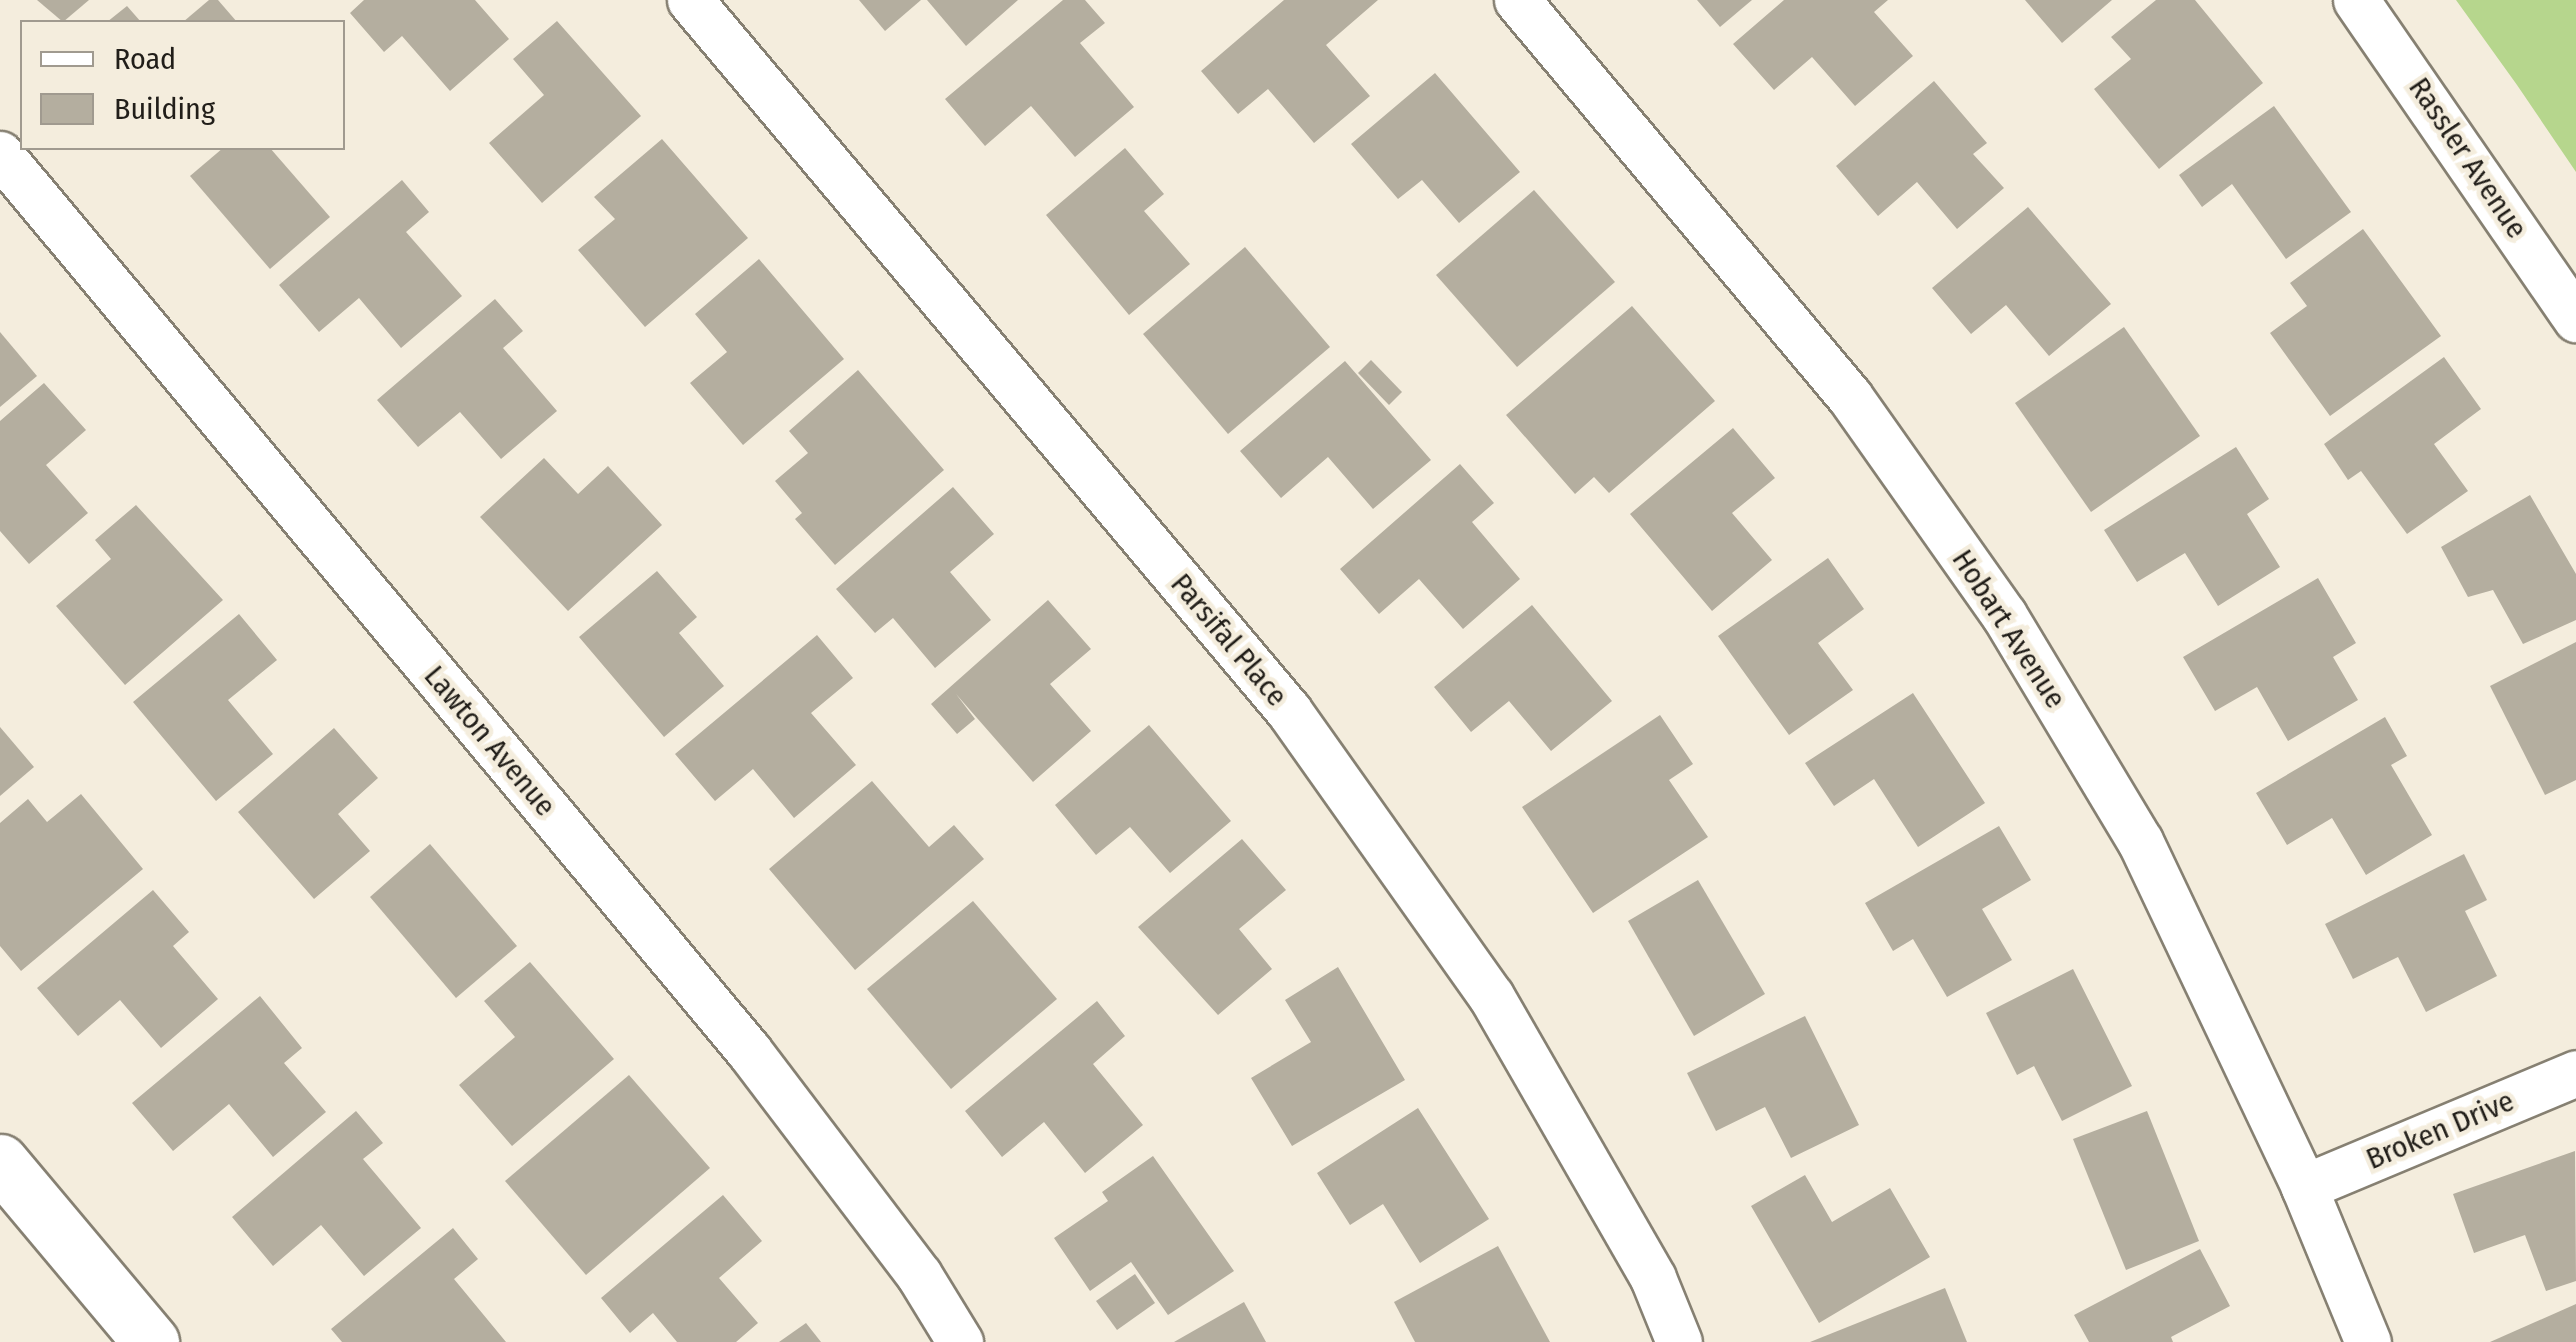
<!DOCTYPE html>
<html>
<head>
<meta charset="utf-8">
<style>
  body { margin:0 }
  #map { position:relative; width:2576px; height:1342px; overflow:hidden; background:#f4eddd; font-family:"Fira Sans Condensed",sans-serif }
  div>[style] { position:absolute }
  .green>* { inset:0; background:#b6d68d }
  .building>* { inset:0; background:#b4ae9f }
  .roads { filter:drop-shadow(2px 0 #868072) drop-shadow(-2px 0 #868072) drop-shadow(0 2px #868072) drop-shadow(0 -2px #868072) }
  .minor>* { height:45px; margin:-22.5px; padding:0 22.5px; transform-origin:22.5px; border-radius:22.5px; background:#fff }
  .tertiary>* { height:55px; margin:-27.5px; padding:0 27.5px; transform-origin:27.5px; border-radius:27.5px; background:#fff }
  span { translate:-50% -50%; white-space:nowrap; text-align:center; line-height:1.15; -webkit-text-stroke:9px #f4eddd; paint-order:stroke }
  .street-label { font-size:30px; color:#211e19 }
  .legend { position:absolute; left:20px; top:20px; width:325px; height:130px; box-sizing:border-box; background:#f4eddd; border:2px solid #a09a8f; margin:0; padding:12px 18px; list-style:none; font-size:30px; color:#211e19 }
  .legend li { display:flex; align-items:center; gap:20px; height:50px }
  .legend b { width:50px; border:2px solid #a09a8f }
</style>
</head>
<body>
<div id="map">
  <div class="green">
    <i style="clip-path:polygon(2456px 0,2576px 0,2576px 172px,2517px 85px)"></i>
  </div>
  <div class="building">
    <i style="clip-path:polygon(37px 0,89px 0,63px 22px)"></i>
    <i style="clip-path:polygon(209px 0,218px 0,237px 22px,183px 22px)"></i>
    <i style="clip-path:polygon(364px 0,475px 0,509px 39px,450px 91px,402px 36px,384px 52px,350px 13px)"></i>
    <i style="clip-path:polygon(859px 0,921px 0,885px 31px)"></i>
    <i style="clip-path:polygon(927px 0,1018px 0,966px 46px)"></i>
    <i style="clip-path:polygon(1063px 0,1085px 0,1105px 23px,1080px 43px,1134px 107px,1075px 157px,1031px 106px,985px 146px,945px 99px)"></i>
    <i style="clip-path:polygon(1284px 0,1378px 0,1326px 45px,1370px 96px,1314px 143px,1268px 89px,1238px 114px,1201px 71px)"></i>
    <i style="clip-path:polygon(1697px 0,1752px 0,1720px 27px)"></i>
    <i style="clip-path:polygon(1784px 0,1888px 0,1874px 12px,1913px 56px,1855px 106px,1812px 57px,1774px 90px,1733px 44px)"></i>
    <i style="clip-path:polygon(2025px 0,2112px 0,2062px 43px)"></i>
    <i style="clip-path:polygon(2156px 0,2195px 0,2263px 83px,2159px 169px,2094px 89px,2131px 59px,2111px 37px)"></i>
    <i style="clip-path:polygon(127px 6px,141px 22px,107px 22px)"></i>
    <i style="clip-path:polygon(557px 21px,641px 116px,542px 203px,489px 143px,544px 95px,513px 59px)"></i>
    <i style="clip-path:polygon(1435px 73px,1520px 172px,1459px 223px,1422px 180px,1398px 199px,1351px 144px)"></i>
    <i style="clip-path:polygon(1934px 81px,1987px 143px,1973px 154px,2004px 188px,1957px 229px,1917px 182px,1878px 216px,1836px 166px)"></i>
    <i style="clip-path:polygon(2274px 106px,2351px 212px,2286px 259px,2232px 184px,2202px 207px,2179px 175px)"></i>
    <i style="clip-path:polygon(662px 139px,748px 238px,645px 327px,578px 250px,615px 219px,594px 197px)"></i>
    <i style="clip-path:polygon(223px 148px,270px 148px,330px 217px,270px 269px,190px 176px)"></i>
    <i style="clip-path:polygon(1125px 148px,1164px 194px,1144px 211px,1190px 264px,1129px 315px,1046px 215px)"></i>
    <i style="clip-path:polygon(402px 180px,429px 212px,406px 232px,462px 296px,401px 348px,359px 298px,319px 332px,279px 285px)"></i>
    <i style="clip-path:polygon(1534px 190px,1615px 282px,1517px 367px,1436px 275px)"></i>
    <i style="clip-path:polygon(2028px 207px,2111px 304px,2049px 356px,2006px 305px,1971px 334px,1932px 288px)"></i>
    <i style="clip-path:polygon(2363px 229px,2441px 336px,2330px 416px,2270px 333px,2307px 306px,2290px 283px)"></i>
    <i style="clip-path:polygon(1245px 247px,1330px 347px,1228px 434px,1143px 334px)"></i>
    <i style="clip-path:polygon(759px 259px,844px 359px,743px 445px,690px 383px,727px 352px,695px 314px)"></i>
    <i style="clip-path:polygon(495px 299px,523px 331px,503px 348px,557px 411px,501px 459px,460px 412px,418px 447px,377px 400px)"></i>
    <i style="clip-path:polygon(1632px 306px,1715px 401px,1609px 493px,1594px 477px,1575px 494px,1506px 415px)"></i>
    <i style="clip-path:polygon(2124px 327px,2200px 436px,2091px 512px,2015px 403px)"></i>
    <i style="clip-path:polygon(0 332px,37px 376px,0 407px)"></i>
    <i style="clip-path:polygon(2444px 357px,2481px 409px,2434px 444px,2468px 491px,2407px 534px,2361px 471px,2348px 480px,2324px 444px)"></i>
    <i style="clip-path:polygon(1371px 360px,1402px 392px,1389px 405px,1358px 373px)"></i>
    <i style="clip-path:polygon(1345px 361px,1431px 460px,1373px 509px,1328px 457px,1281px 498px,1240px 451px)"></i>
    <i style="clip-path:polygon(858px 370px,944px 470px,835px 565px,795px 519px,802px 513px,775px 481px,808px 453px,789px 431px)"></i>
    <i style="clip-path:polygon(44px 383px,86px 430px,46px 465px,88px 513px,29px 564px,0 531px,0 421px)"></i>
    <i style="clip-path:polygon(1733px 428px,1775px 478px,1732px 513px,1772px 560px,1712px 611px,1630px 514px)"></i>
    <i style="clip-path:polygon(2236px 447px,2269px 499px,2247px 514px,2280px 567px,2218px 606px,2185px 553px,2137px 582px,2104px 530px)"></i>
    <i style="clip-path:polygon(544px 458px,578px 494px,608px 466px,662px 525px,568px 611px,480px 517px)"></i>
    <i style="clip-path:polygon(1460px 464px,1494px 503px,1472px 522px,1520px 579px,1463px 629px,1419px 579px,1379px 614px,1340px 569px)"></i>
    <i style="clip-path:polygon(953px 487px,994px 534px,950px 572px,991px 620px,935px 668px,893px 618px,875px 633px,836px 589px)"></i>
    <i style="clip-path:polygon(2530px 495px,2576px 574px,2576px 620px,2523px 644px,2493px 590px,2468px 597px,2441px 547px)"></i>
    <i style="clip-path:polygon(136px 505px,223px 600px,125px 685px,56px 606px,111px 559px,95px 540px)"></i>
    <i style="clip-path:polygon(1828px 558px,1864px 609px,1818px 643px,1853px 690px,1789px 735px,1718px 636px)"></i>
    <i style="clip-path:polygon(657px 571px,697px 617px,679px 633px,724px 686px,664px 737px,579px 637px)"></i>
    <i style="clip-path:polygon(2318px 578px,2356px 643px,2333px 657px,2358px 700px,2288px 741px,2257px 687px,2215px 711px,2183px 657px)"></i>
    <i style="clip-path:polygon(1048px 600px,1091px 649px,1050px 684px,1091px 731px,1033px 782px,956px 694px,975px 719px,957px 734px,931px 704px)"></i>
    <i style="clip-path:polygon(1532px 605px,1612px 701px,1551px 751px,1509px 701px,1471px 732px,1434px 687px)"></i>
    <i style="clip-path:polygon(239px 614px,277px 660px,228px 700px,273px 754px,216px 801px,133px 702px)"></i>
    <i style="clip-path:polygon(817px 635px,853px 678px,811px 713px,856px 765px,794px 818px,753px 769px,715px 801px,675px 754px)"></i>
    <i style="clip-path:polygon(2576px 642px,2576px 780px,2545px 795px,2490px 686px)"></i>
    <i style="clip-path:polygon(1913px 693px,1985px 803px,1918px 847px,1874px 779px,1834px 806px,1805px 763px)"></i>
    <i style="clip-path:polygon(1660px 715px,1693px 764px,1669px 780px,1708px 837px,1593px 913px,1522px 807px)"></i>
    <i style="clip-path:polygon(2385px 717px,2407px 756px,2391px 765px,2432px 835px,2366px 875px,2332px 818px,2287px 845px,2256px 793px)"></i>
    <i style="clip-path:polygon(1149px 725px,1231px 821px,1170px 873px,1130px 827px,1096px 855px,1055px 805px)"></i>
    <i style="clip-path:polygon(0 727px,34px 767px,0 796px)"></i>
    <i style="clip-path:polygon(334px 728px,378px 778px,338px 814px,370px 851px,314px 899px,238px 812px)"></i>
    <i style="clip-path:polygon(872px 781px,929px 847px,954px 825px,984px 859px,855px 970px,769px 869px)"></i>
    <i style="clip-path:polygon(81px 794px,143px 869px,21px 971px,0 946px,0 823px,28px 799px,47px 822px)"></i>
    <i style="clip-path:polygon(1999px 826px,2031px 880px,1982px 909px,2012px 960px,1947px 997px,1913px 939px,1893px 951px,1865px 903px)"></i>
    <i style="clip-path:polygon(1242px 839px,1286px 890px,1239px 929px,1272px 969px,1218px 1015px,1138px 927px)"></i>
    <i style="clip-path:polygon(430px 844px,517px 946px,456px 998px,370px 897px)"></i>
    <i style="clip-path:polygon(2464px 854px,2487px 900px,2465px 911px,2497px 976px,2426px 1012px,2398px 957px,2353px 979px,2325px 924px)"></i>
    <i style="clip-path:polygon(1698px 880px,1765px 994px,1694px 1036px,1628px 921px)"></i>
    <i style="clip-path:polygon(153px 890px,189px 932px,173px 946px,218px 999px,161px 1048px,120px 1000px,78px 1036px,37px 988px)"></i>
    <i style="clip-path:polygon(973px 901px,1057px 999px,951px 1089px,867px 989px)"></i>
    <i style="clip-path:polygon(530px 962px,614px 1059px,512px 1146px,459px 1085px,515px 1037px,484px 1001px)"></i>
    <i style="clip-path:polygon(1338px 967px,1405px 1080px,1292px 1146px,1251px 1078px,1311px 1042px,1285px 1000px)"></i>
    <i style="clip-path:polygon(2073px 969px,2132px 1086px,2062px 1121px,2034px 1066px,2017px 1075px,1986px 1013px)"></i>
    <i style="clip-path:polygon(260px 996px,302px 1048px,284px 1063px,326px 1112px,273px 1157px,229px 1104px,173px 1151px,132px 1103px)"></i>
    <i style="clip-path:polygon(1097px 1001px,1125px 1036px,1093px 1064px,1143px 1125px,1085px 1173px,1044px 1122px,1002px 1157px,965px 1111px)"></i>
    <i style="clip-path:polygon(1805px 1016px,1859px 1125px,1791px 1158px,1765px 1107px,1716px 1131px,1687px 1073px)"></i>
    <i style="clip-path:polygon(629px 1075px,710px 1168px,586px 1275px,505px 1181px)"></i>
    <i style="clip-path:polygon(1418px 1108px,1489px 1219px,1420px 1263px,1383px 1204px,1350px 1225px,1317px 1173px)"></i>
    <i style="clip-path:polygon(356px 1111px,383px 1143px,363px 1159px,421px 1228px,364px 1276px,321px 1225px,273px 1266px,232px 1217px)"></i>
    <i style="clip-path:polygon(2147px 1111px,2199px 1241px,2126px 1270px,2073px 1139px)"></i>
    <i style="clip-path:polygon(2575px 1151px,2576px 1281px,2546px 1291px,2525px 1235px,2474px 1253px,2453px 1194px)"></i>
    <i style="clip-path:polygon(1153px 1156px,1234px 1271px,1168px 1315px,1131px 1262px,1090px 1291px,1054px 1238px,1108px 1201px,1102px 1192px)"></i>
    <i style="clip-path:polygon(1805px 1175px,1832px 1222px,1890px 1188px,1930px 1257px,1819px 1323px,1751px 1206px)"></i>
    <i style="clip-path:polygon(723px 1195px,762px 1241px,719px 1278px,758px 1323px,736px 1342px,677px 1342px,653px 1313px,630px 1333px,601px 1298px)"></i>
    <i style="clip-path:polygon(453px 1228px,478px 1259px,454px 1279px,506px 1342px,342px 1342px,331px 1329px)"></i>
    <i style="clip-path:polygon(1498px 1246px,1550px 1342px,1415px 1342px,1394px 1302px)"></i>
    <i style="clip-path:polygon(2200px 1249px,2230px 1306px,2171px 1337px,2173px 1342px,2089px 1342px,2074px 1315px)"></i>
    <i style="clip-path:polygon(1135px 1274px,1155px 1303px,1117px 1330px,1096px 1301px)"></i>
    <i style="clip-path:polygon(1945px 1288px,1967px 1342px,1810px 1342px)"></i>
    <i style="clip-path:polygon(1244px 1302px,1266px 1342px,1174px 1342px)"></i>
    <i style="clip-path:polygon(2576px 1304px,2576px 1342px,2490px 1342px)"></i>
    <i style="clip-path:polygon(806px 1323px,821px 1342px,779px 1342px)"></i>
  </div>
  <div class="roads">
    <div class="minor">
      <i style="left:690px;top:0;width:930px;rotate:49.89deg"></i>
      <i style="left:1289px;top:711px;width:349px;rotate:54.7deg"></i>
      <i style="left:1491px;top:996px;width:325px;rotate:60.1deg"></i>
      <i style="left:1653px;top:1278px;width:69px;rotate:67.9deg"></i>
      <i style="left:1517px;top:0;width:518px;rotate:50.01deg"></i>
      <i style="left:1850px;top:397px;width:267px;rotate:54.8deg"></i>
      <i style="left:2004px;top:615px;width:264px;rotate:59deg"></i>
      <i style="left:2140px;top:841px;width:383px;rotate:64.6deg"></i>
      <i style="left:2304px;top:1187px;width:168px;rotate:67.6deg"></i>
      <i style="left:2356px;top:0;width:388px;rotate:55.4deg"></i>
      <i style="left:0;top:154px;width:1169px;rotate:50.14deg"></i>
      <i style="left:749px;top:1051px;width:281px;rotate:52.8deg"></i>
      <i style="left:919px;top:1275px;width:79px;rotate:58.5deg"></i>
      <i style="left:2304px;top:1187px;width:295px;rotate:-22.7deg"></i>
    </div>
    <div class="tertiary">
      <i style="left:0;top:1162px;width:235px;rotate:50deg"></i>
    </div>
  </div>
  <div class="street-label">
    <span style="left:2468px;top:158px;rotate:56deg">Rassler Avenue</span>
    <span style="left:2009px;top:629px;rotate:57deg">Hobart Avenue</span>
    <span style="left:1229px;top:640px;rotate:50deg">Parsifal Place</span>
    <span style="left:490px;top:741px;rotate:50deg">Lawton Avenue</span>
    <span style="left:2440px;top:1130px;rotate:-23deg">Broken Drive</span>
  </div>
  <ul class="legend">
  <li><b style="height:12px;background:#fff"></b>Road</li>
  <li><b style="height:28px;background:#b4ae9f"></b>Building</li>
  </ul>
</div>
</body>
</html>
